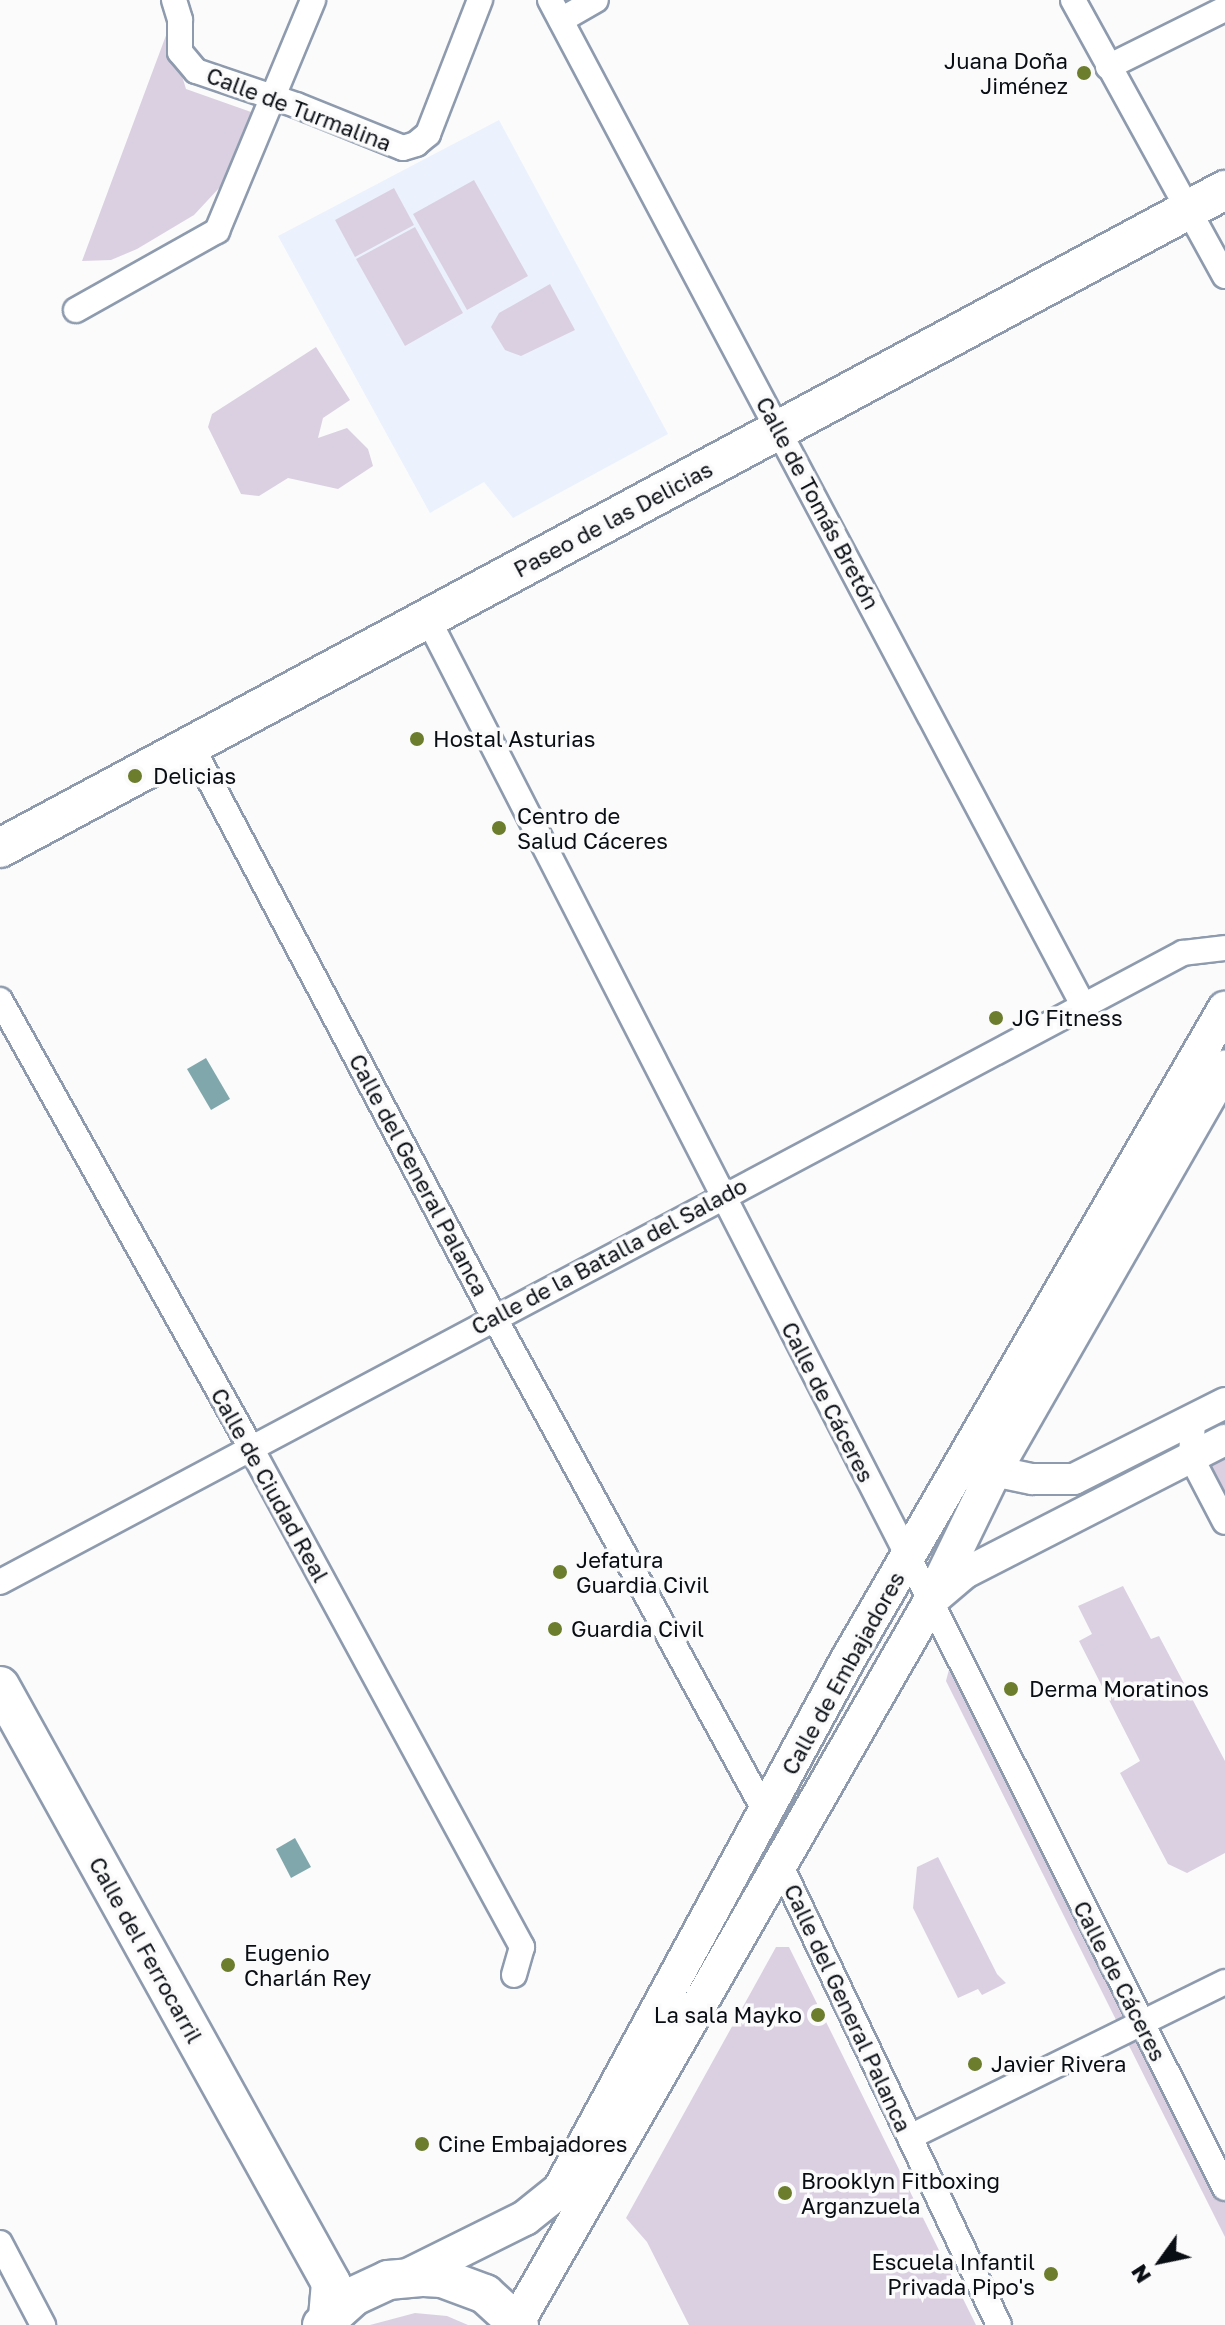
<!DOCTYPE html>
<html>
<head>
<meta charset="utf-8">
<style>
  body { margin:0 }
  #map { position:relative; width:1225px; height:2325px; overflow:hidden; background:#fbfbfb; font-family:"Golos Text",sans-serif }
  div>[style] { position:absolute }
  .built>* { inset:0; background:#ebf2fd }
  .green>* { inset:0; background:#dbd0e2 }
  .water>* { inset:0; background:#80a8ac }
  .roads { filter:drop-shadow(2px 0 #8e9bae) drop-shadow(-2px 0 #8e9bae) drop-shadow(0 2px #8e9bae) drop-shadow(0 -2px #8e9bae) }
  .minor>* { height:24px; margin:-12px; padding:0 12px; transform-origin:12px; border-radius:12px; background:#fff }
  .tertiary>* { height:30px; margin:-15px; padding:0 15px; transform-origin:15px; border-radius:15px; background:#fff }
  .secondary>* { height:34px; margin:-17px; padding:0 17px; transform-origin:17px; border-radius:17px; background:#fff }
  .primary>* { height:38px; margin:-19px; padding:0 19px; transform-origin:19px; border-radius:19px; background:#fff }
  .dots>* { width:22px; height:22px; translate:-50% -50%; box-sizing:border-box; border:4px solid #fbfbfb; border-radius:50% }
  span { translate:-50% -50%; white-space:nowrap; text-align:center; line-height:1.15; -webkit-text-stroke:7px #fbfbfb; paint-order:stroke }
  .poi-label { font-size:22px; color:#090e14 }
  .right { translate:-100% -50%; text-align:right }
  .left { translate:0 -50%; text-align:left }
  .street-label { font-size:22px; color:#090e14 }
  .north { position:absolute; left:1121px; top:2221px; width:80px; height:80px; -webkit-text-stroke:6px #fbfbfb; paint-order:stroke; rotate:237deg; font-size:22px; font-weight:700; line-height:32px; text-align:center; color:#090e14 }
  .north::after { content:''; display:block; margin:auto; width:28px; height:36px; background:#090e14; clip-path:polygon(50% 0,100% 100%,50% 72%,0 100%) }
</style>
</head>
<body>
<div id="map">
  <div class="built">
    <i style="clip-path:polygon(499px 120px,668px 434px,513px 518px,484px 482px,430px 513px,278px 236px)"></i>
  </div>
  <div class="green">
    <i style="clip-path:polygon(168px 30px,186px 89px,262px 116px,234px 172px,194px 215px,137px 249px,111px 260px,82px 261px)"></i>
    <i style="clip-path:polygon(474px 180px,528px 276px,467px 310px,413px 214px)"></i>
    <i style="clip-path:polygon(394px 188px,414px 225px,355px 257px,335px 220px)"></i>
    <i style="clip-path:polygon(415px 227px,463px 313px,405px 346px,356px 259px)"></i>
    <i style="clip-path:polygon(550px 284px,575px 330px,521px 356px,505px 350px,491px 327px,499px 313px)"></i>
    <i style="clip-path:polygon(316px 347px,350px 400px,323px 418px,318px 438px,347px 428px,368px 449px,373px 466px,338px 489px,288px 478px,259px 496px,241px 494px,208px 427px,212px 414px)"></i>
    <i style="clip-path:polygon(1225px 1440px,1225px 1521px,1191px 1457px)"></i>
    <i style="clip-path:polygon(1123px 1586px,1151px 1639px,1159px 1636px,1225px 1761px,1225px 1853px,1187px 1873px,1168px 1864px,1120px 1773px,1140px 1761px,1079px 1641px,1092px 1634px,1078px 1606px)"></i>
    <i style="clip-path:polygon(959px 1631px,1225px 2163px,1225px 2237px,946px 1681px)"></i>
    <i style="clip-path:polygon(938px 1857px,997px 1974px,1006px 1983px,982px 1995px,978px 1989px,958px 1998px,913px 1908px,917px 1867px)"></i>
    <i style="clip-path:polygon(776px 1947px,789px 1947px,976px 2325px,689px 2325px,647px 2242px,626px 2218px)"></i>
    <i style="clip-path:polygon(415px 2313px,447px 2316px,468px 2325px,370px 2325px)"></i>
  </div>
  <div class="water">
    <i style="clip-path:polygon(206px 1058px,230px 1099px,211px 1110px,187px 1069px)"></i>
    <i style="clip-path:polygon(295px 1838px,311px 1867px,291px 1878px,276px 1849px)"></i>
  </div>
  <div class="roads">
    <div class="minor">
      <i style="left:174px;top:0;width:21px;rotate:73deg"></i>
      <i style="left:180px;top:20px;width:32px;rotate:90deg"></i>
      <i style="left:180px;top:52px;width:25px;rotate:50deg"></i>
      <i style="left:196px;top:71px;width:106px;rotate:18.8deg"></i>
      <i style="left:296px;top:105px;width:115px;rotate:21.9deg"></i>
      <i style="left:403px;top:148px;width:14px;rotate:-17deg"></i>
      <i style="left:416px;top:144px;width:16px;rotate:-40deg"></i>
      <i style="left:428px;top:134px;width:144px;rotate:-68.8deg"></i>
      <i style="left:550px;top:0;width:1140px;rotate:62.06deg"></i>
      <i style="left:1073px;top:0;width:315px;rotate:61.2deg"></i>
      <i style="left:561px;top:20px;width:40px;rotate:-29.7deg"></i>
      <i style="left:1108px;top:67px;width:131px;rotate:-26.4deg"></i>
      <i style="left:76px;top:310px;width:162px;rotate:-29.3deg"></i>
      <i style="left:217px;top:231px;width:250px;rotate:-67.4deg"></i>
      <i style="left:428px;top:619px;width:1053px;rotate:62.88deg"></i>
      <i style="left:908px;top:1556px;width:707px;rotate:63.36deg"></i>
      <i style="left:191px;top:745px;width:647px;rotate:62.09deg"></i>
      <i style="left:494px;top:1317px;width:566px;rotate:61.26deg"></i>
      <i style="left:0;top:1000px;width:514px;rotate:60.74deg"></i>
      <i style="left:251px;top:1448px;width:568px;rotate:61.49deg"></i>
      <i style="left:522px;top:1947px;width:29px;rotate:106deg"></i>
      <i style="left:1193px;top:1420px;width:37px;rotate:93deg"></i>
      <i style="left:1191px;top:1457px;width:73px;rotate:62.4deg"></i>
      <i style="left:0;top:1582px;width:1340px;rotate:-28deg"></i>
      <i style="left:1183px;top:953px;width:42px;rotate:-6.8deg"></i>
      <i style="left:780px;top:1864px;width:510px;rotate:64.59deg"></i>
      <i style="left:910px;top:2137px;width:351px;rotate:-26.2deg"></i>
      <i style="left:0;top:2243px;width:93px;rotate:62.3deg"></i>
    </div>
    <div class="tertiary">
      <i style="left:970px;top:1473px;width:24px;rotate:-5deg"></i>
      <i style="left:994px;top:1471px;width:39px;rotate:12deg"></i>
      <i style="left:1032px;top:1479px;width:42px"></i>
      <i style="left:1074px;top:1479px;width:169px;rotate:-26.7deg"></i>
      <i style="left:932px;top:1601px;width:43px;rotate:-40.3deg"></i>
      <i style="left:965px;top:1573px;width:292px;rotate:-27.1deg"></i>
    </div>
    <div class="secondary">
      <i style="left:406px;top:2277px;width:133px;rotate:-26.4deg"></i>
      <i style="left:525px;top:2218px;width:45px;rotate:-38.7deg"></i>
      <i style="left:560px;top:2190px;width:602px;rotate:-61.52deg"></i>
      <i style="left:847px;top:1661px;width:754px;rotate:-59.9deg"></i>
      <i style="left:517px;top:2322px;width:829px;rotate:-60.13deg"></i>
      <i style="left:930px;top:1603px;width:147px;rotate:-64.1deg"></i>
      <i style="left:994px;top:1471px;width:465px;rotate:-60.2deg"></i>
    </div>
    <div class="primary">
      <i style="left:0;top:848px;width:1391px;rotate:-28.24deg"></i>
      <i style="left:0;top:1686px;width:683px;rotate:60.99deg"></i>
      <i style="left:331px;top:2283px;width:34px;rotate:95deg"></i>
      <i style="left:322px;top:2325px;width:43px;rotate:-42.2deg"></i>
      <i style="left:354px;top:2296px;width:38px;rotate:-25deg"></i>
      <i style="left:388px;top:2280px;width:36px;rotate:-5deg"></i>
      <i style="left:424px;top:2277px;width:18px;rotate:3deg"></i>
      <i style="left:442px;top:2278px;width:46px;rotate:20.4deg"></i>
      <i style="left:485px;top:2294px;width:46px;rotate:42.4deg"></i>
    </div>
  </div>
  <div class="dots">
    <i style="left:1084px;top:73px;background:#6c7e2e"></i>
    <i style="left:417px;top:739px;background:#6c7e2e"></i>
    <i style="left:135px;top:776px;background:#6c7e2e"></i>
    <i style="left:499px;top:828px;background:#6c7e2e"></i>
    <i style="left:996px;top:1018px;background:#6c7e2e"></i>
    <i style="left:560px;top:1572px;background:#6c7e2e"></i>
    <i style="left:555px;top:1629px;background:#6c7e2e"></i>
    <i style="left:1011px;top:1689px;background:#6c7e2e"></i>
    <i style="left:228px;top:1965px;background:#6c7e2e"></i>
    <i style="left:818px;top:2015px;background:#6c7e2e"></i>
    <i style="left:975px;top:2064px;background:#6c7e2e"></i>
    <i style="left:422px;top:2144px;background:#6c7e2e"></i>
    <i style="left:785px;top:2193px;background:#6c7e2e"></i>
    <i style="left:1051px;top:2274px;background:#6c7e2e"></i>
  </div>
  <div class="poi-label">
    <span class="right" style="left:1068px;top:73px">Juana Doña<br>Jiménez</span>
    <span class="left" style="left:433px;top:739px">Hostal Asturias</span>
    <span class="left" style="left:153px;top:776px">Delicias</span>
    <span class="left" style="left:517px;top:828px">Centro de<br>Salud Cáceres</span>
    <span class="left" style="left:1012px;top:1018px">JG Fitness</span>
    <span class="left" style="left:576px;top:1572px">Jefatura<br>Guardia Civil</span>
    <span class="left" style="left:571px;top:1629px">Guardia Civil</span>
    <span class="left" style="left:1029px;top:1689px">Derma Moratinos</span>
    <span class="left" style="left:244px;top:1965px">Eugenio<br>Charlán Rey</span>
    <span class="right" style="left:802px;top:2015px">La sala Mayko</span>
    <span class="left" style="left:991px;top:2064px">Javier Rivera</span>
    <span class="left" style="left:438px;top:2144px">Cine Embajadores</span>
    <span class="left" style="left:801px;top:2193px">Brooklyn Fitboxing<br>Arganzuela</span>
    <span class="right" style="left:1035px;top:2274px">Escuela Infantil<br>Privada Pipo's</span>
  </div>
  <div class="street-label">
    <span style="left:299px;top:109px;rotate:21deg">Calle de Turmalina</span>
    <span style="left:818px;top:503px;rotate:62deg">Calle de Tomás Bretón</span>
    <span style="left:613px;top:519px;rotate:-28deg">Paseo de las Delicias</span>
    <span style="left:419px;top:1175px;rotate:62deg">Calle del General Palanca</span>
    <span style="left:609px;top:1256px;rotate:-28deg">Calle de la Batalla del Salado</span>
    <span style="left:828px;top:1402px;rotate:63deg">Calle de Cáceres</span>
    <span style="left:270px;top:1485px;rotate:61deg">Calle de Ciudad Real</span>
    <span style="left:843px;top:1673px;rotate:-61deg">Calle de Embajadores</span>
    <span style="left:146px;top:1950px;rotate:61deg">Calle del Ferrocarril</span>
    <span style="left:1120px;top:1981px;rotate:63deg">Calle de Cáceres</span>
    <span style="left:848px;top:2008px;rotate:65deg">Calle del General Palanca</span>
  </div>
  <div class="north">N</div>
</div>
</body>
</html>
